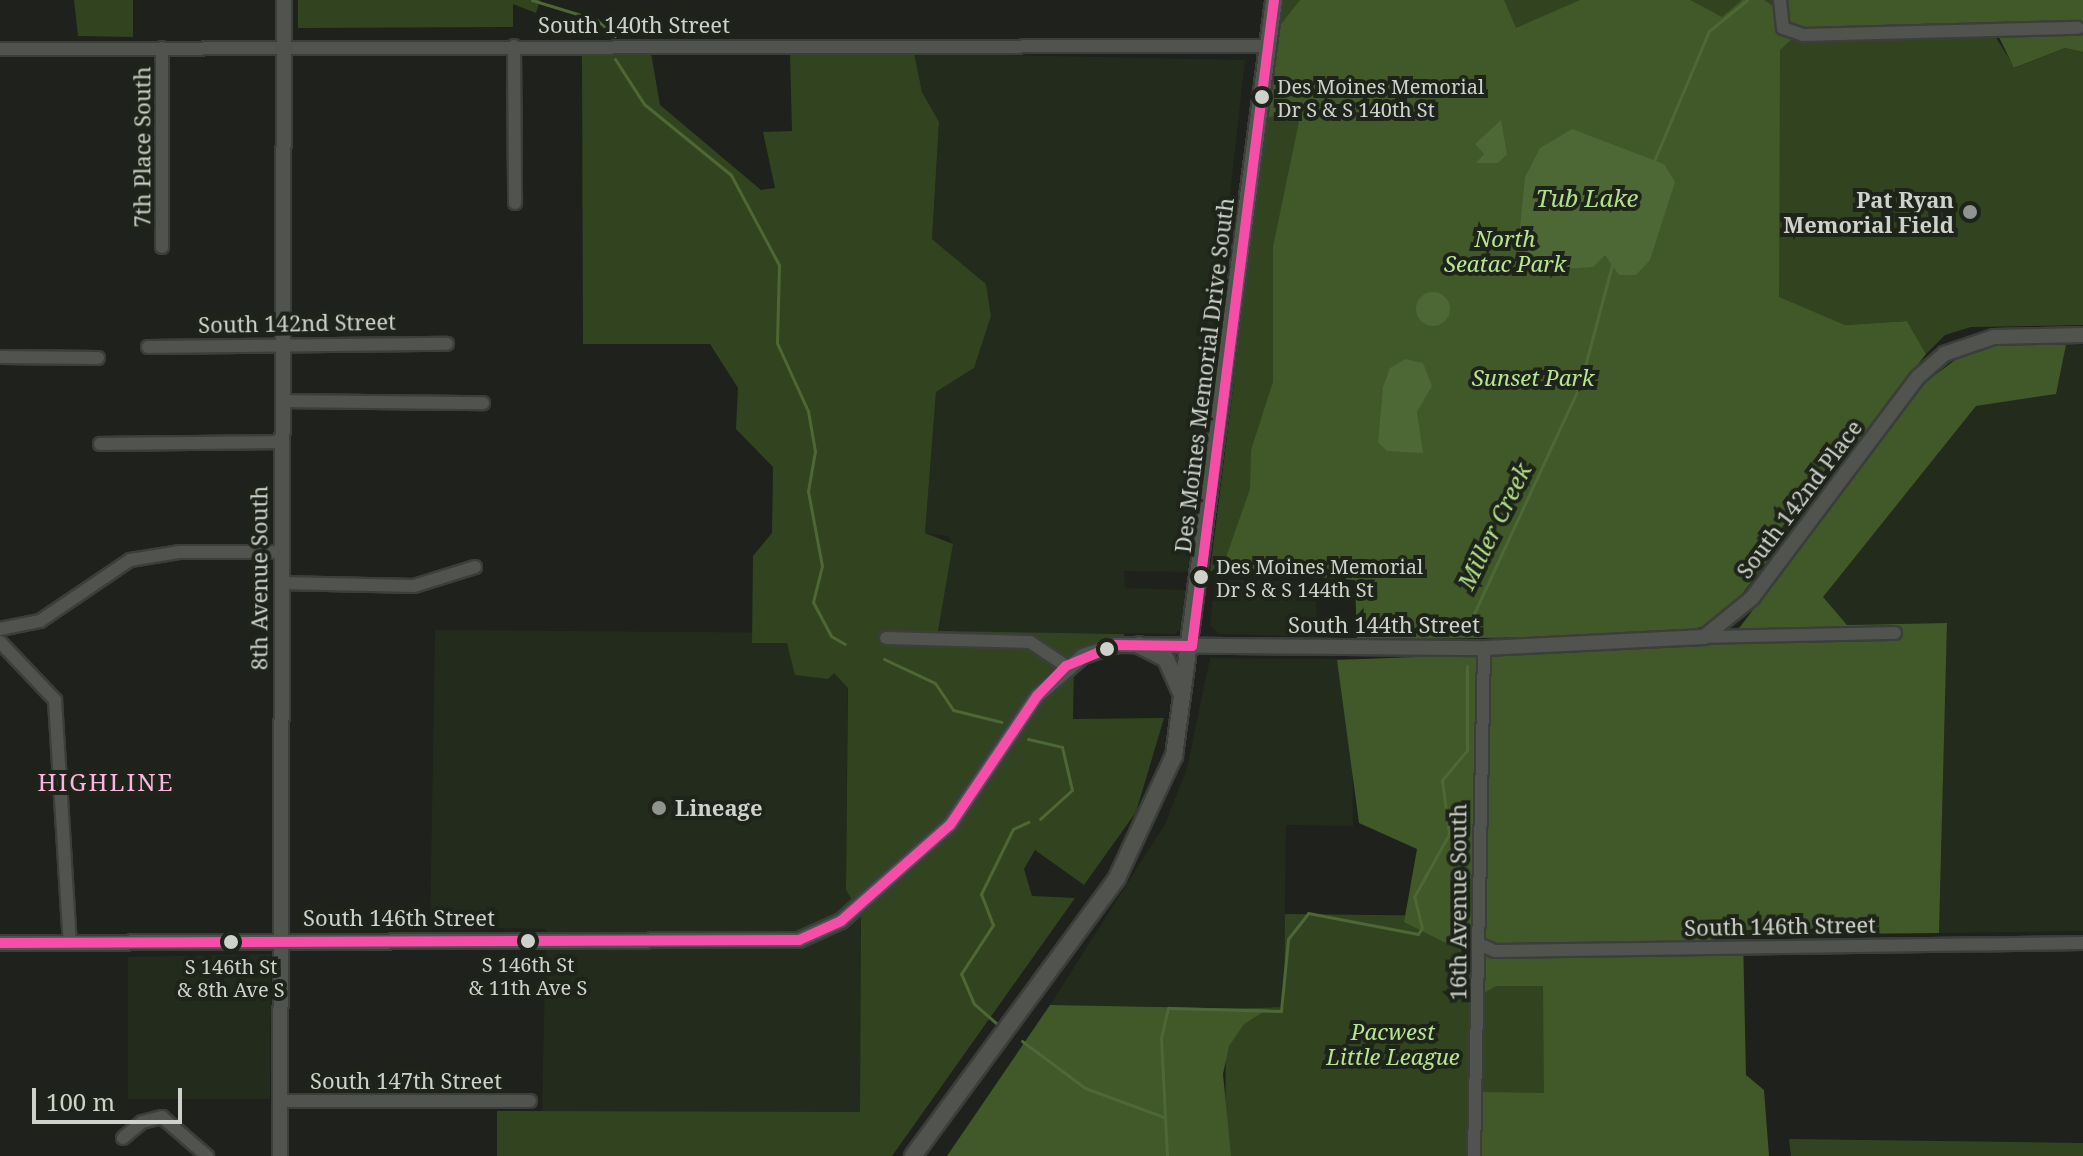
<!DOCTYPE html>
<html>
<head>
<meta charset="utf-8">
<style>
  body { margin:0 }
  #map { position:relative; width:2083px; height:1156px; overflow:hidden; background:#1e211c; font-family:"Noto Serif",serif }
  div>[style] { position:absolute }
  .built>* { inset:0; background:#232b1c }
  .green>* { inset:0; background:#32441f }
  .forest>* { inset:0; background:#415829 }
  .water>* { inset:0; background:#4d6735 }
  .round { border-radius:50% }
  .stream>* { height:3px; margin:-1.5px; padding:0 1.5px; transform-origin:1.5px; border-radius:1.5px; background:#4d6735 }
  .roads { filter:drop-shadow(2px 0 #3b3e3a) drop-shadow(-2px 0 #3b3e3a) drop-shadow(0 2px #3b3e3a) drop-shadow(0 -2px #3b3e3a) }
  .minor>* { height:12px; margin:-6px; padding:0 6px; transform-origin:6px; border-radius:6px; background:#50534e }
  .tertiary>* { height:14px; margin:-7px; padding:0 7px; transform-origin:7px; border-radius:7px; background:#50534e }
  .secondary>* { height:16px; margin:-8px; padding:0 8px; transform-origin:8px; border-radius:8px; background:#50534e }
  .bus-1>* { height:10px; margin:-5px; padding:0 5px; transform-origin:5px; border-radius:5px; background:#f54da8 }
  .dots>* { width:22px; height:22px; translate:-50% -50%; box-sizing:border-box; border:4px solid #1e2419; border-radius:50% }
  span { translate:-50% -50%; white-space:nowrap; text-align:center; line-height:1.15; -webkit-text-stroke:8px #1e2419; paint-order:stroke }
  .bus-label { font-size:20px; color:#ced2cb }
  .left { translate:0 -50%; text-align:left }
  .street-label { font-size:22px; color:#ced2cb }
  .poi-label { font-size:22px; color:#ced2cb; font-weight:700 }
  .right { translate:-100% -50%; text-align:right }
  .park-label { font-size:22px; color:#b9e492; font-style:italic }
  .water-label { font-size:24px; color:#b3de8c; font-style:italic }
  .neighbourhood-label { font-size:24px; color:#fcb5e2; letter-spacing:2px }
  .scale { position:absolute; left:32px; top:1088px; width:150px; height:36px; box-sizing:border-box; border:4px solid #ced2cb; border-top:0; padding-left:10px; font-size:24px; line-height:28px; white-space:nowrap; color:#ced2cb; -webkit-text-stroke:6px #1e2419; paint-order:stroke }
</style>
</head>
<body>
<div id="map">
  <div class="built">
    <i style="clip-path:polygon(914px 53px,1245px 60px,1188px 572px,1124px 571px,1125px 588px,1188px 590px,1185px 624px,1175px 634px,938px 632px,953px 544px,948px 536px,925px 533px,936px 392px,974px 368px,991px 316px,986px 284px,932px 239px,939px 122px,922px 92px)"></i>
    <i style="clip-path:polygon(2066px 345px,2083px 345px,2083px 931px,1939px 933px,1947px 623px,1847px 625px,1822px 597px,1976px 406px,2055px 394px)"></i>
    <i style="clip-path:polygon(1215px 579px,1316px 582px,1317px 637px,1218px 634px,1210px 625px)"></i>
    <i style="clip-path:polygon(435px 630px,848px 633px,846px 889px,861px 914px,860px 1113px,542px 1111px,546px 929px,430px 927px)"></i>
    <i style="clip-path:polygon(1210px 658px,1352px 659px,1353px 826px,1286px 825px,1284px 1009px,1050px 1005px,1165px 824px,1187px 768px)"></i>
    <i style="clip-path:polygon(271px 954px,270px 1099px,128px 1099px,128px 957px)"></i>
  </div>
  <div class="green">
    <i style="clip-path:polygon(74px 0,133px 0,133px 37px,78px 36px)"></i>
    <i style="clip-path:polygon(298px 0,540px 0,536px 13px,513px 4px,513px 27px,298px 28px)"></i>
    <i style="clip-path:polygon(1282px 0,1796px 0,1796px 38px,1995px 36px,2015px 68px,2065px 48px,2083px 52px,2083px 325px,1971px 327px,1945px 335px,1926px 354px,1907px 321px,1845px 325px,1779px 298px,1357px 640px,1355px 580px,1210px 571px)"></i>
    <i style="clip-path:polygon(582px 53px,651px 53px,660px 105px,761px 190px,775px 188px,763px 132px,792px 131px,790px 53px,914px 53px,922px 92px,939px 122px,932px 239px,986px 284px,991px 316px,974px 368px,936px 392px,925px 533px,953px 544px,938px 631px,1124px 634px,1124px 654px,1074px 660px,1073px 719px,1164px 718px,1136px 812px,1084px 885px,1035px 850px,1024px 869px,1032px 896px,1075px 898px,892px 1156px,497px 1156px,497px 1111px,860px 1112px,861px 914px,846px 890px,848px 688px,834px 673px,828px 679px,795px 675px,787px 643px,752px 643px,753px 556px,772px 533px,773px 467px,736px 429px,738px 388px,710px 344px,583px 344px)"></i>
    <i style="clip-path:polygon(1285px 914px,1467px 916px,1467px 958px,1549px 959px,1548px 1100px,1490px 1156px,1225px 1156px,1226px 1009px,1284px 1007px)"></i>
    <i style="clip-path:polygon(1789px 1139px,2083px 1143px,2083px 1156px,1791px 1156px)"></i>
  </div>
  <div class="forest">
    <i style="clip-path:polygon(1300px 0,1504px 0,1516px 28px,1580px 0,1690px 0,1722px 17px,1742px 0,1764px 0,1788px 16px,1788px 0,2083px 0,2083px 52px,2065px 48px,2014px 68px,1994px 27px,1803px 28px,1780px 50px,1779px 297px,1845px 325px,1907px 321px,1926px 354px,1732px 607px,1701px 627px,1669px 635px,1357px 640px,1355px 580px,1223px 566px,1250px 489px,1251px 450px,1273px 382px,1273px 247px,1302px 107px,1267px 118px,1278px 28px)"></i>
    <i style="clip-path:polygon(2000px 345px,2066px 345px,2056px 394px,1976px 406px,1823px 597px,1847px 625px,1947px 623px,1939px 933px,1743px 935px,1746px 1075px,1764px 1090px,1769px 1156px,1479px 1156px,1480px 1092px,1544px 1093px,1543px 986px,1496px 986px,1482px 994px,1484px 962px,1404px 922px,1417px 849px,1359px 823px,1337px 660px,1702px 646px,1740px 627px,1924px 383px,1962px 355px)"></i>
    <i style="clip-path:polygon(1050px 1005px,1268px 1009px,1244px 1024px,1229px 1046px,1223px 1074px,1231px 1156px,947px 1156px)"></i>
  </div>
  <div class="water">
    <i style="clip-path:polygon(1501px 120px,1507px 154px,1498px 163px,1476px 163px,1484px 154px,1475px 144px)"></i>
    <i style="clip-path:polygon(1572px 129px,1664px 164px,1675px 182px,1650px 260px,1636px 275px,1619px 275px,1605px 255px,1593px 267px,1562px 269px,1518px 248px,1525px 177px,1540px 148px)"></i>
    <i class="round" style="left:1416px;top:292px;width:34px;height:34px"></i>
    <i style="clip-path:polygon(1405px 359px,1423px 363px,1432px 386px,1417px 412px,1423px 453px,1387px 451px,1378px 442px,1383px 387px,1390px 368px)"></i>
  </div>
  <div class="stream">
    <i style="left:532px;top:0;width:68px;rotate:17.1deg"></i>
    <i style="left:597px;top:20px;width:24px;rotate:42deg"></i>
    <i style="left:615px;top:59px;width:54px;rotate:57.2deg"></i>
    <i style="left:644px;top:104px;width:112px;rotate:39.2deg"></i>
    <i style="left:731px;top:175px;width:102px;rotate:61.9deg"></i>
    <i style="left:779px;top:265px;width:78px;rotate:91.5deg"></i>
    <i style="left:777px;top:343px;width:75px;rotate:65.5deg"></i>
    <i style="left:808px;top:411px;width:41px;rotate:80.1deg"></i>
    <i style="left:815px;top:451px;width:41px;rotate:99.9deg"></i>
    <i style="left:808px;top:491px;width:76px;rotate:79.4deg"></i>
    <i style="left:822px;top:566px;width:37px;rotate:104deg"></i>
    <i style="left:813px;top:602px;width:38px;rotate:62deg"></i>
    <i style="left:831px;top:636px;width:16px;rotate:30deg"></i>
    <i style="left:1654px;top:161px;width:141px;rotate:-67.1deg"></i>
    <i style="left:1709px;top:31px;width:49px;rotate:-39.2deg"></i>
    <i style="left:1464px;top:635px;width:276px;rotate:-65.1deg"></i>
    <i style="left:1580px;top:385px;width:128px;rotate:-75.1deg"></i>
    <i style="left:884px;top:659px;width:56px;rotate:25.2deg"></i>
    <i style="left:935px;top:683px;width:32px;rotate:56deg"></i>
    <i style="left:953px;top:710px;width:50px;rotate:13.8deg"></i>
    <i style="left:1028px;top:739px;width:35px;rotate:13deg"></i>
    <i style="left:1062px;top:747px;width:44px;rotate:76.9deg"></i>
    <i style="left:1072px;top:790px;width:43px;rotate:137.8deg"></i>
    <i style="left:996px;top:1023px;width:29px;rotate:-139deg"></i>
    <i style="left:974px;top:1004px;width:33px;rotate:-113deg"></i>
    <i style="left:961px;top:974px;width:59px;rotate:-56.9deg"></i>
    <i style="left:993px;top:925px;width:33px;rotate:-111deg"></i>
    <i style="left:981px;top:894px;width:72px;rotate:-63.8deg"></i>
    <i style="left:1013px;top:829px;width:17px;rotate:-25deg"></i>
    <i style="left:1022px;top:1041px;width:79px;rotate:36.7deg"></i>
    <i style="left:1085px;top:1088px;width:84px;rotate:20.2deg"></i>
    <i style="left:1167px;top:1156px;width:118px;rotate:-92.9deg"></i>
    <i style="left:1161px;top:1038px;width:31px;rotate:-77deg"></i>
    <i style="left:1168px;top:1008px;width:113px;rotate:1.5deg"></i>
    <i style="left:1281px;top:1011px;width:72px;rotate:-84.4deg"></i>
    <i style="left:1288px;top:939px;width:33px;rotate:-52deg"></i>
    <i style="left:1308px;top:913px;width:112px;rotate:10.8deg"></i>
    <i style="left:1418px;top:934px;width:7px;rotate:-56deg"></i>
    <i style="left:1422px;top:928px;width:32px;rotate:-104deg"></i>
    <i style="left:1414px;top:897px;width:72px;rotate:-60.9deg"></i>
    <i style="left:1449px;top:834px;width:54px;rotate:-97.4deg"></i>
    <i style="left:1442px;top:780px;width:39px;rotate:-50deg"></i>
    <i style="left:1467px;top:750px;width:84px;rotate:-90deg"></i>
  </div>
  <div class="roads">
    <div class="minor">
      <i style="left:1780px;top:0;width:28px;rotate:84deg"></i>
      <i style="left:1783px;top:28px;width:21px;rotate:19deg"></i>
      <i style="left:1803px;top:35px;width:275px;rotate:-1.5deg"></i>
      <i style="left:514px;top:46px;width:157px;rotate:89.6deg"></i>
      <i style="left:162px;top:48px;width:199px;rotate:90deg"></i>
      <i style="left:0;top:49px;width:1268px;rotate:-0.14deg"></i>
      <i style="left:148px;top:347px;width:299px;rotate:-0.6deg"></i>
      <i style="left:0;top:357px;width:98px;rotate:0.6deg"></i>
      <i style="left:282px;top:401px;width:201px;rotate:0.6deg"></i>
      <i style="left:100px;top:444px;width:181px;rotate:-0.6deg"></i>
      <i style="left:281px;top:583px;width:133px;rotate:1.3deg"></i>
      <i style="left:414px;top:586px;width:64px;rotate:-17.3deg"></i>
      <i style="left:0;top:629px;width:41px;rotate:-11.3deg"></i>
      <i style="left:40px;top:621px;width:109px;rotate:-34.1deg"></i>
      <i style="left:130px;top:560px;width:51px;rotate:-9.1deg"></i>
      <i style="left:180px;top:552px;width:101px"></i>
      <i style="left:1704px;top:637px;width:191px;rotate:-1.2deg"></i>
      <i style="left:886px;top:638px;width:144px;rotate:1.6deg"></i>
      <i style="left:1030px;top:642px;width:43px;rotate:33.7deg"></i>
      <i style="left:0;top:642px;width:80px;rotate:46.5deg"></i>
      <i style="left:55px;top:700px;width:242px;rotate:86.5deg"></i>
      <i style="left:1479px;top:944px;width:17px;rotate:24deg"></i>
      <i style="left:1495px;top:951px;width:588px;rotate:-0.78deg"></i>
      <i style="left:281px;top:1101px;width:249px"></i>
      <i style="left:123px;top:1138px;width:25px;rotate:-40deg"></i>
      <i style="left:142px;top:1122px;width:21px;rotate:-14deg"></i>
      <i style="left:162px;top:1117px;width:60px;rotate:40.9deg"></i>
      <i style="left:1474px;top:1156px;width:508px;rotate:-88.87deg"></i>
    </div>
    <div class="tertiary">
      <i style="left:0;top:943px;width:799px;rotate:-0.22deg"></i>
      <i style="left:799px;top:940px;width:46px;rotate:-24.3deg"></i>
      <i style="left:841px;top:921px;width:145px;rotate:-41.4deg"></i>
      <i style="left:950px;top:825px;width:156px;rotate:-56deg"></i>
      <i style="left:1037px;top:696px;width:61px;rotate:-41deg"></i>
      <i style="left:1083px;top:656px;width:35px;rotate:-18deg"></i>
      <i style="left:1116px;top:645px;width:370px;rotate:0.5deg"></i>
      <i style="left:1486px;top:648px;width:218px;rotate:-2.9deg"></i>
      <i style="left:1704px;top:637px;width:62px;rotate:-39.1deg"></i>
      <i style="left:1752px;top:598px;width:276px;rotate:-53.1deg"></i>
      <i style="left:1918px;top:377px;width:35px;rotate:-41deg"></i>
      <i style="left:1944px;top:354px;width:53px;rotate:-18.8deg"></i>
      <i style="left:1994px;top:337px;width:89px;rotate:-1.3deg"></i>
      <i style="left:280px;top:1156px;width:1156px;rotate:-89.8deg"></i>
    </div>
    <div class="secondary">
      <i style="left:1139px;top:645px;width:30px;rotate:27deg"></i>
      <i style="left:1166px;top:659px;width:39px;rotate:66deg"></i>
      <i style="left:913px;top:1156px;width:345px;rotate:-53.7deg"></i>
      <i style="left:1117px;top:878px;width:135px;rotate:-65deg"></i>
      <i style="left:1174px;top:756px;width:763px;rotate:-82.46deg"></i>
    </div>
  </div>
  <div class="bus-1">
    <i style="left:1192px;top:646px;width:651px;rotate:-82.77deg"></i>
    <i style="left:0;top:943px;width:799px;rotate:-0.22deg"></i>
    <i style="left:799px;top:940px;width:46px;rotate:-24.3deg"></i>
    <i style="left:841px;top:921px;width:145px;rotate:-41.4deg"></i>
    <i style="left:950px;top:825px;width:156px;rotate:-56deg"></i>
    <i style="left:1037px;top:696px;width:42px;rotate:-46deg"></i>
    <i style="left:1066px;top:666px;width:54px;rotate:-22.8deg"></i>
    <i style="left:1116px;top:645px;width:76px;rotate:0.8deg"></i>
  </div>
  <div class="dots">
    <i style="left:1262px;top:97px;background:#ced2cb"></i>
    <i style="left:1970px;top:212px;background:#90948e"></i>
    <i style="left:1201px;top:577px;background:#ced2cb"></i>
    <i style="left:1107px;top:649px;background:#ced2cb"></i>
    <i style="left:659px;top:808px;background:#90948e"></i>
    <i style="left:528px;top:941px;background:#ced2cb"></i>
    <i style="left:231px;top:942px;background:#ced2cb"></i>
  </div>
  <div class="bus-label">
    <span class="left" style="left:1277px;top:98px">Des Moines Memorial<br>Dr S &amp; S 140th St</span>
    <span class="left" style="left:1216px;top:578px">Des Moines Memorial<br>Dr S &amp; S 144th St</span>
    <span style="left:528px;top:976px">S 146th St<br>&amp; 11th Ave S</span>
    <span style="left:231px;top:978px">S 146th St<br>&amp; 8th Ave S</span>
  </div>
  <div class="street-label">
    <span style="left:634px;top:25px">South 140th Street</span>
    <span style="left:142px;top:147px;rotate:-90deg">7th Place South</span>
    <span style="left:297px;top:323px;rotate:-1deg">South 142nd Street</span>
    <span style="left:1204px;top:375px;rotate:-83deg">Des Moines Memorial Drive South</span>
    <span style="left:1799px;top:499px;rotate:-53deg">South 142nd Place</span>
    <span style="left:259px;top:578px;rotate:-90deg">8th Avenue South</span>
    <span style="left:1384px;top:625px">South 144th Street</span>
    <span style="left:1458px;top:902px;rotate:-90deg">16th Avenue South</span>
    <span style="left:399px;top:918px">South 146th Street</span>
    <span style="left:1780px;top:926px;rotate:-1deg">South 146th Street</span>
    <span style="left:406px;top:1081px">South 147th Street</span>
  </div>
  <div class="poi-label">
    <span class="right" style="left:1954px;top:212px">Pat Ryan<br>Memorial Field</span>
    <span class="left" style="left:675px;top:808px">Lineage</span>
  </div>
  <div class="park-label">
    <span style="left:1505px;top:251px">North<br>Seatac Park</span>
    <span style="left:1533px;top:378px">Sunset Park</span>
    <span style="left:1393px;top:1044px">Pacwest<br>Little League</span>
  </div>
  <div class="water-label">
    <span style="left:1587px;top:198px">Tub Lake</span>
    <span style="left:1494px;top:526px;rotate:-64deg">Miller Creek</span>
  </div>
  <div class="neighbourhood-label">
    <span style="left:106px;top:782px">HIGHLINE</span>
  </div>
  <div class="scale">100 m</div>
</div>
</body>
</html>
